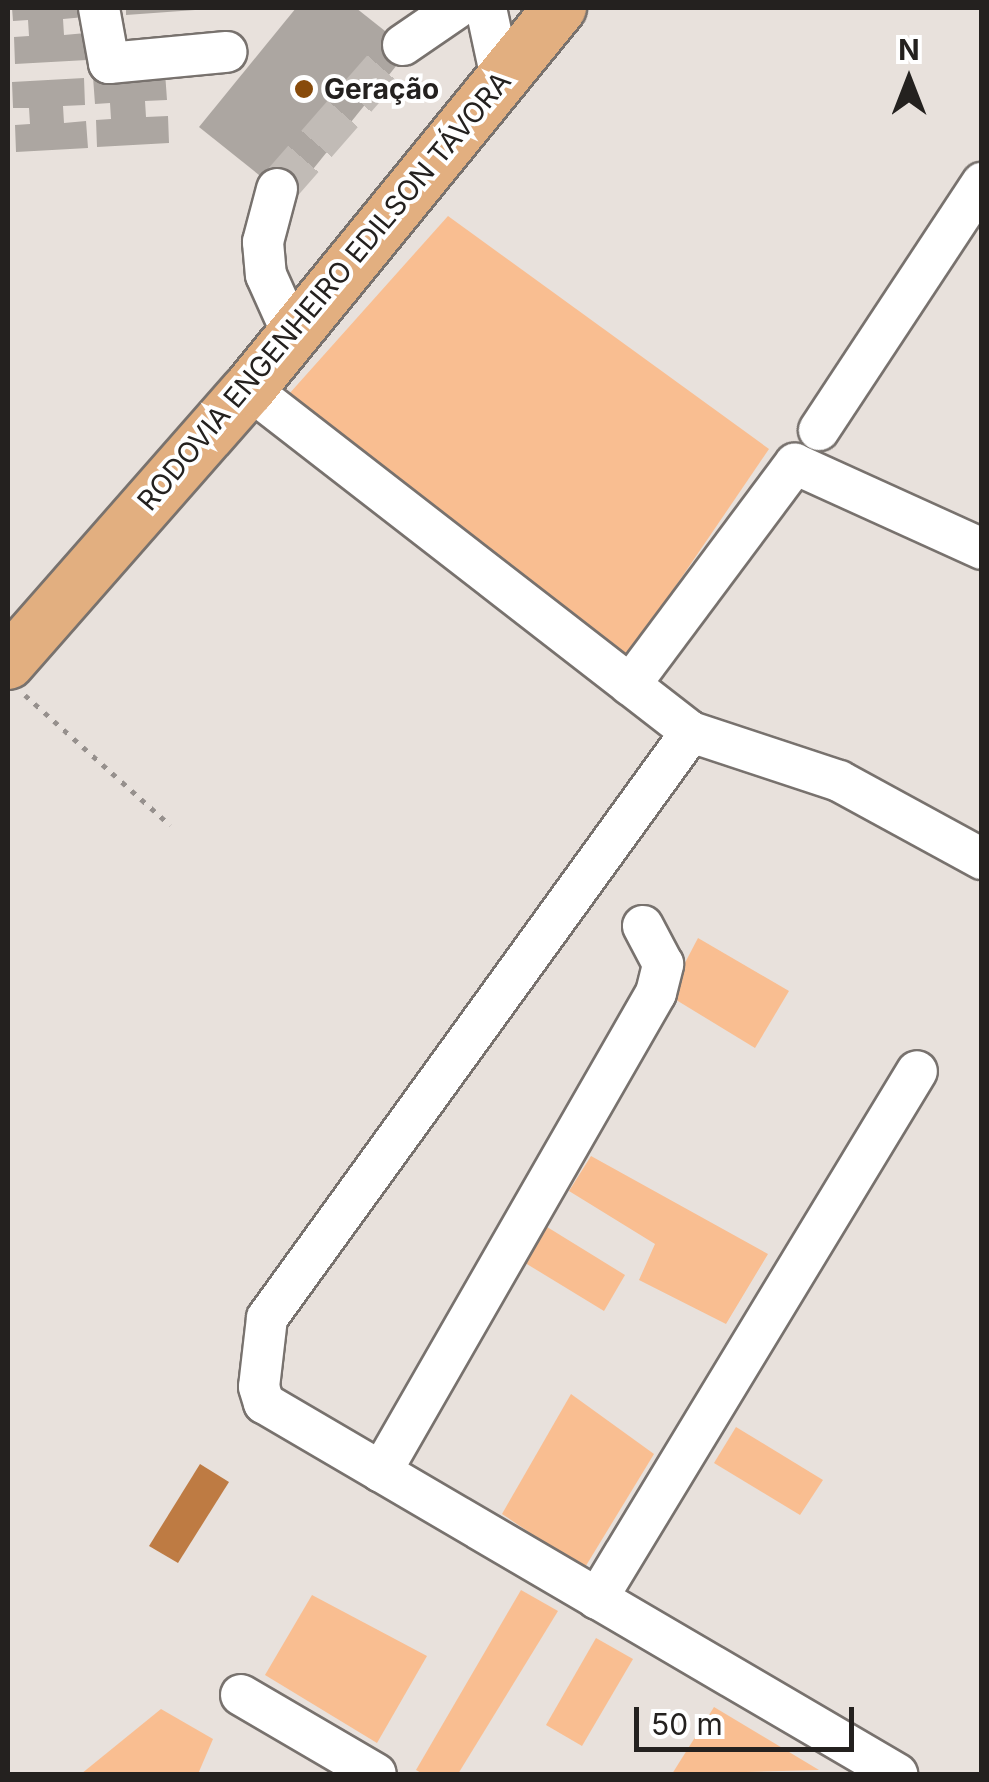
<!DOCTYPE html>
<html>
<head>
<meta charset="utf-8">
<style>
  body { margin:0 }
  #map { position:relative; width:989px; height:1782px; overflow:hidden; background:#e8e1dc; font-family:Inter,sans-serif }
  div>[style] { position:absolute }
  .green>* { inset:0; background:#f9be91 }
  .water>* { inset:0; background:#be7b43 }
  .building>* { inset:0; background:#aca6a1 }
  .minor-tunnel>* { height:40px; margin-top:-20px; transform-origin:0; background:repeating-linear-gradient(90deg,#c1bbb6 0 40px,transparent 0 60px) }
  .path>* { height:5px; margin-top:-2.5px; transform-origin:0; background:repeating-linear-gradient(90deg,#96908d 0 5px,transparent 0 13px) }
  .roads { filter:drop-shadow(2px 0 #78726e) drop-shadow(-2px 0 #78726e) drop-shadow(0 2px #78726e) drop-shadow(0 -2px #78726e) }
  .minor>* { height:40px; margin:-20px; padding:0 20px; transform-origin:20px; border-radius:20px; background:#fff }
  .major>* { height:52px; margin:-26px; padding:0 26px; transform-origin:26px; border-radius:26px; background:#e2af80 }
  .dots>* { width:28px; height:28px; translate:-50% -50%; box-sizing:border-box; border:5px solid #fff; border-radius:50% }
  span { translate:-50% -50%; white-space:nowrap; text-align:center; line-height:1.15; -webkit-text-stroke:8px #fff; paint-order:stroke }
  .poi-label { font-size:28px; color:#24211f; font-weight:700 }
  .left { translate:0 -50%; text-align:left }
  .street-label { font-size:28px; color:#24211f }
  .frame { position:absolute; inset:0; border:10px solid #24211f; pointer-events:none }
  .north { position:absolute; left:859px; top:30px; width:100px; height:100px; -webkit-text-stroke:8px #fff; paint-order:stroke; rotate:0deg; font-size:28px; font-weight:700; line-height:40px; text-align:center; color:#24211f }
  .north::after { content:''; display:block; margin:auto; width:35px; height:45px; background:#24211f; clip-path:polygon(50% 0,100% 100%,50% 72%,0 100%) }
  .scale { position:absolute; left:634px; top:1707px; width:220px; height:45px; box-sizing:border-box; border:5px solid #24211f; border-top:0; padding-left:12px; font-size:30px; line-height:35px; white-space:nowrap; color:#24211f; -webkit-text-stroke:8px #fff; paint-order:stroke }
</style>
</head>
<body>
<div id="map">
  <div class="green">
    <i style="clip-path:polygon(448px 216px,769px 449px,628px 656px,289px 394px)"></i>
    <i style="clip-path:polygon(698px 938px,789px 991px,755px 1048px,668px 995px)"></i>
    <i style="clip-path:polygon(591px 1156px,768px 1254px,726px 1324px,639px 1280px,655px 1244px,569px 1191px)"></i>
    <i style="clip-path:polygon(539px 1222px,625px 1275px,604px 1311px,517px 1258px)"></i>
    <i style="clip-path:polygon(571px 1394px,654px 1454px,584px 1569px,502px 1514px)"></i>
    <i style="clip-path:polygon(736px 1427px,823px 1480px,800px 1515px,714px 1463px)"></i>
    <i style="clip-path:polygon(521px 1590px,558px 1611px,458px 1774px,423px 1774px,416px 1770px)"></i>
    <i style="clip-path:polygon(312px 1595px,427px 1656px,377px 1743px,265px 1675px)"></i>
    <i style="clip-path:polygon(596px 1638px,633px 1659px,582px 1746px,546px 1725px)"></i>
    <i style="clip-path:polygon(714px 1707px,819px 1770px,672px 1774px)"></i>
    <i style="clip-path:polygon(161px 1709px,213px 1739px,198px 1774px,81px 1774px)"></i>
  </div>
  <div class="water">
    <i style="clip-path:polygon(200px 1464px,229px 1482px,178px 1563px,149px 1546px)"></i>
  </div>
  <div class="building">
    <i style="clip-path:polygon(12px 8px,84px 8px,85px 17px,63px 19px,64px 35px,86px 33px,87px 60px,15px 64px,14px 37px,29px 36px,28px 20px,13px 21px)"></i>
    <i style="clip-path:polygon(126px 8px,195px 8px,195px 10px,126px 15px)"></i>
    <i style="clip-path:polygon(296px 8px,356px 8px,409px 50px,289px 199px,199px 127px)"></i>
    <i style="clip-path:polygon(165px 72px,167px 100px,145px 101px,146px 117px,168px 116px,169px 143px,97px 147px,96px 120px,111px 119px,110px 103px,95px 104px,93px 77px)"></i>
    <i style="clip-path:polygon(84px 78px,85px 105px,63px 106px,64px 123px,86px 121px,88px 148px,16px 152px,15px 125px,30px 124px,29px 108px,13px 108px,12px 82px)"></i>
  </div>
  <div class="minor-tunnel">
    <i style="left:277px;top:189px;width:191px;rotate:-48.8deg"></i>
  </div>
  <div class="path">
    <i style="left:25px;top:695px;width:195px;rotate:41.9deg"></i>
  </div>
  <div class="roads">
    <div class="minor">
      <i style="left:99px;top:8px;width:56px;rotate:79.7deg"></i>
      <i style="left:109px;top:63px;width:118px;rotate:-5.4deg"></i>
      <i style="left:486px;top:8px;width:72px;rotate:77.9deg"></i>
      <i style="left:403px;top:45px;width:65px;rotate:-34.4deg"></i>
      <i style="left:277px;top:189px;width:55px;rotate:104.8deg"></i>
      <i style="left:263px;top:242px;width:33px;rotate:85deg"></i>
      <i style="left:266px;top:275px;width:66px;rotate:65.8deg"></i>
      <i style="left:249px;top:389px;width:559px;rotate:37.81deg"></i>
      <i style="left:691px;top:732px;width:156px;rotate:18.3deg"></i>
      <i style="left:839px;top:781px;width:163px;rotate:28.6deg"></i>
      <i style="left:819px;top:430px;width:296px;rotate:-56.6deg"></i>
      <i style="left:630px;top:685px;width:276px;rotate:-53.3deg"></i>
      <i style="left:795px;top:464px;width:205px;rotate:24.4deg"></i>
      <i style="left:691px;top:732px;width:723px;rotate:125.89deg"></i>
      <i style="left:267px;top:1318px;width:69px;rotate:96.6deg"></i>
      <i style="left:259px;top:1387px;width:17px;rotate:73deg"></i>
      <i style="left:264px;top:1403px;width:734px;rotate:30.37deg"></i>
      <i style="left:381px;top:1472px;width:552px;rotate:-60.14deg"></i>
      <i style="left:656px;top:993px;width:30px;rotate:-76deg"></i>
      <i style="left:663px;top:964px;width:43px;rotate:-117.8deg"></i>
      <i style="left:597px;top:1599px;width:617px;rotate:-58.78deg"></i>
      <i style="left:241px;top:1695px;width:156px;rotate:30.3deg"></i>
    </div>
    <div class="major">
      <i style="left:8px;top:663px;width:365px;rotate:-48.7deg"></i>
      <i style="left:249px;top:389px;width:492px;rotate:-50.8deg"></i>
    </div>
  </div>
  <div class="dots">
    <i style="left:304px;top:89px;background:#884b0b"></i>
  </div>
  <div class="poi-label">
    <span class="left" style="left:324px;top:89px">Geração</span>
  </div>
  <div class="street-label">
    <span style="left:324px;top:291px;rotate:-50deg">RODOVIA ENGENHEIRO EDILSON TÁVORA</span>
  </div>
  <div class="frame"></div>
  <div class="north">N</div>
  <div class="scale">50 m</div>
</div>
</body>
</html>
